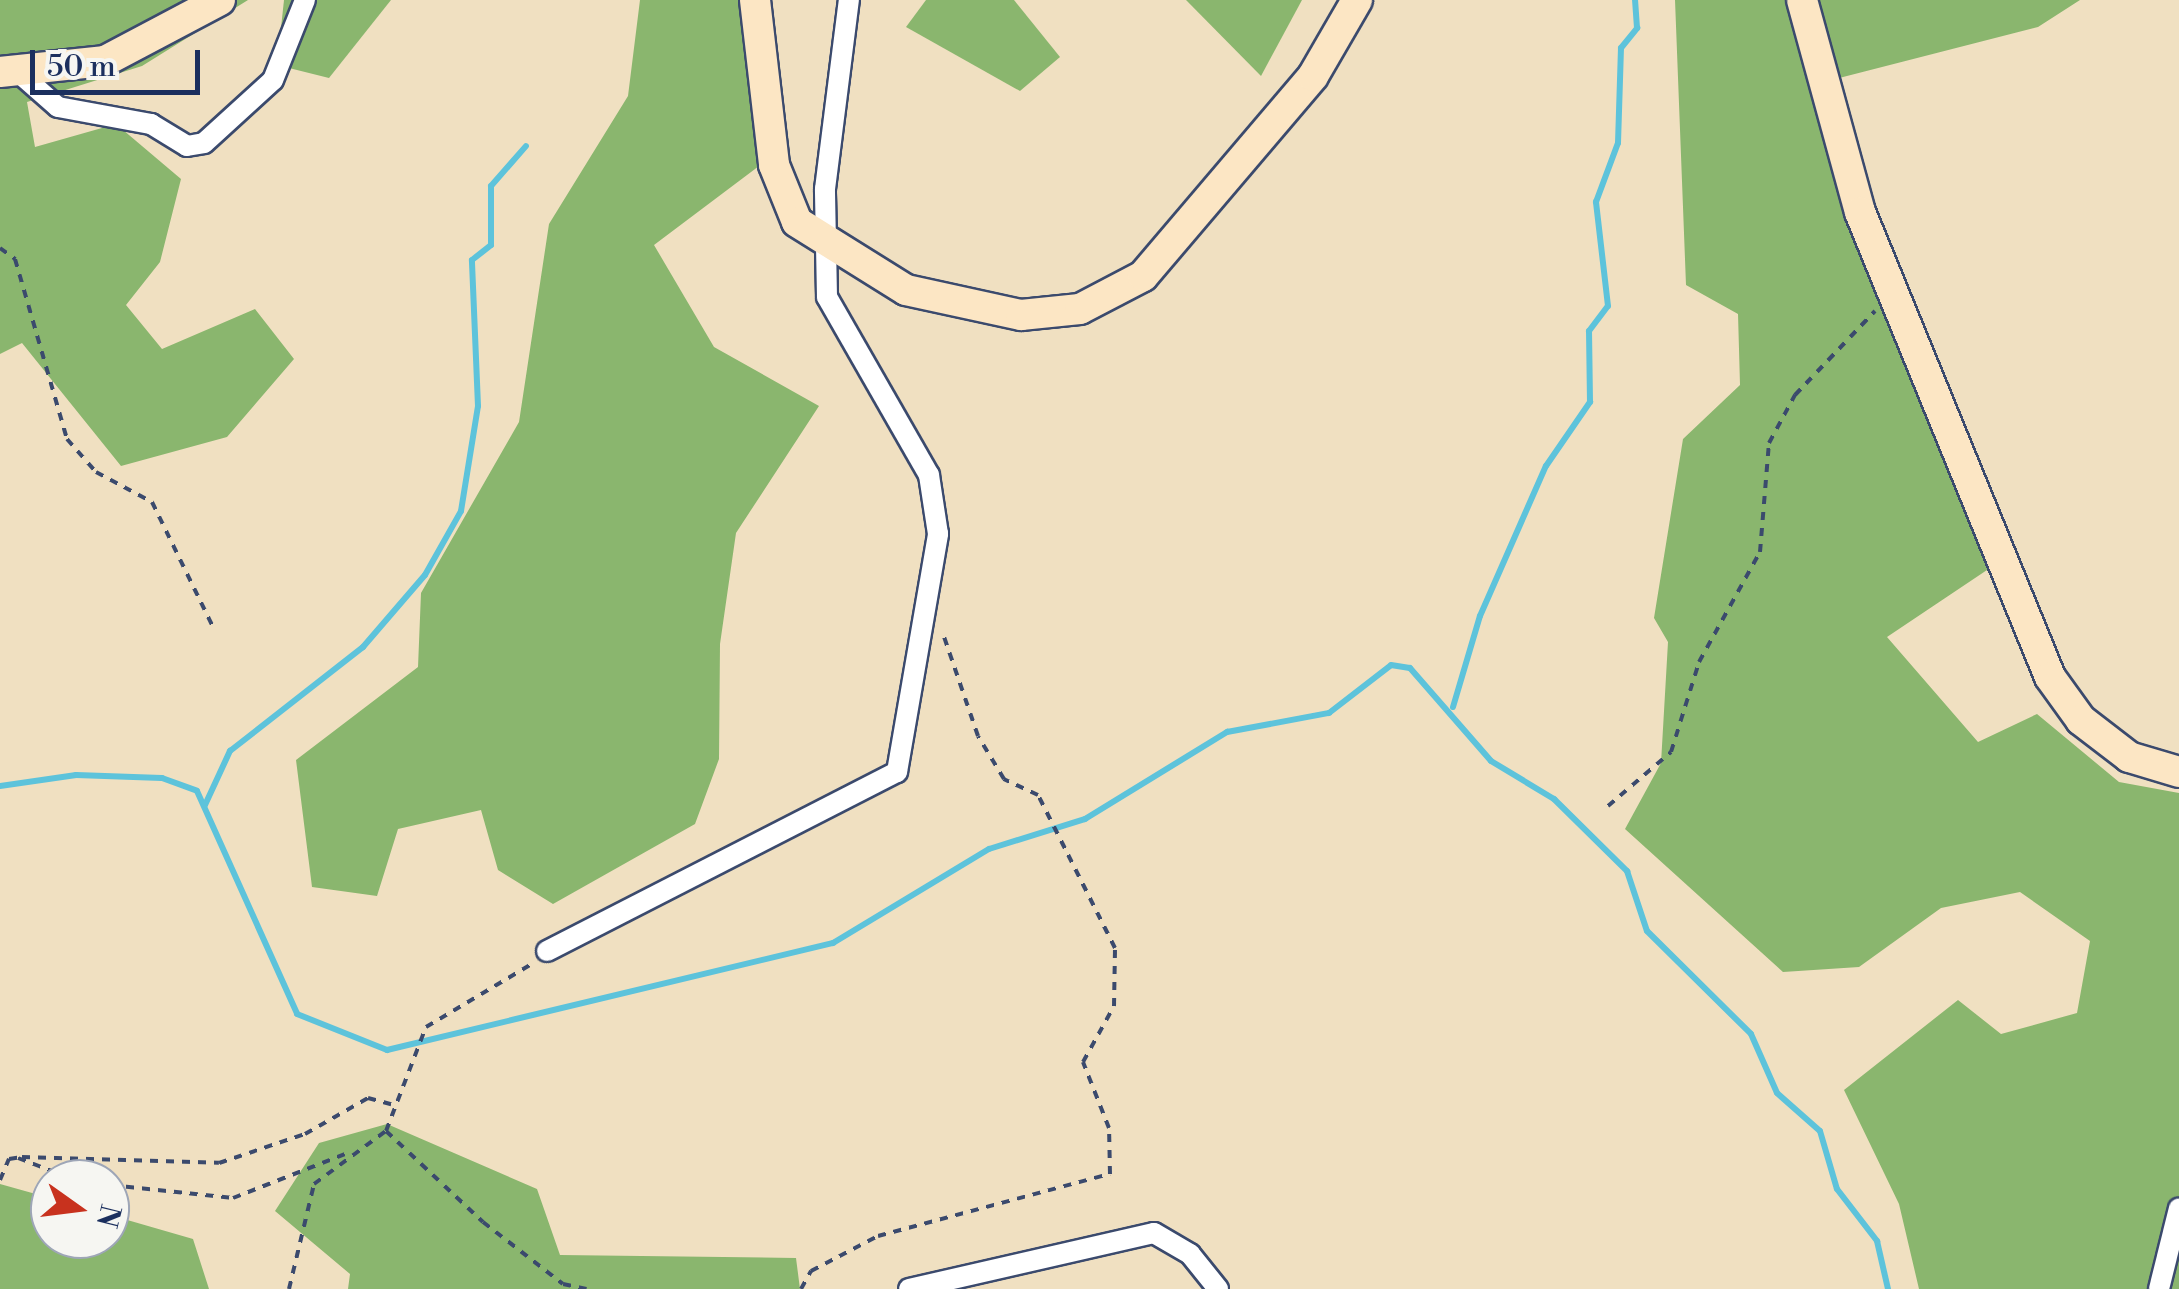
<!DOCTYPE html>
<html>
<head>
<meta charset="utf-8">
<style>
  body { margin:0 }
  #map { position:relative; width:2179px; height:1289px; overflow:hidden; background:#f0e0c1; font-family:"Libre Bodoni",serif }
  div>[style] { position:absolute }
  .forest>* { inset:0; background:#8ab66e }
  .stream>* { height:6px; margin:-3px; padding:0 3px; transform-origin:3px; border-radius:3px; background:#5dc3db }
  .path>* { height:4px; margin-top:-2px; transform-origin:0; background:repeating-linear-gradient(90deg,#3b4a6d 0 8px,transparent 0 16px) }
  .roads { filter:drop-shadow(2px 0 #3b4a6d) drop-shadow(-2px 0 #3b4a6d) drop-shadow(0 2px #3b4a6d) drop-shadow(0 -2px #3b4a6d) }
  .street>* { height:20px; margin:-10px; padding:0 10px; transform-origin:10px; border-radius:10px; background:#fff }
  .secondary>* { height:30px; margin:-15px; padding:0 15px; transform-origin:15px; border-radius:15px; background:#fce6c4 }
  span { translate:-50% -50%; white-space:nowrap; text-align:center; line-height:1.15; -webkit-text-stroke:8px #f6f6f2; paint-order:stroke }
  .north { position:absolute; left:30px; top:1159px; width:100px; height:100px; box-sizing:border-box; background:#f6f6f2; border:2px solid #9ea6b7; border-radius:50%; rotate:104deg; font-size:28px; font-weight:700; line-height:40px; text-align:center; color:#1b2f5e }
  .north::after { content:''; display:block; margin:auto; width:35px; height:45px; background:#c8321e; clip-path:polygon(50% 0,100% 100%,50% 72%,0 100%) }
  .scale { position:absolute; left:30px; top:50px; width:170px; height:45px; box-sizing:border-box; border:5px solid #1b2f5e; border-top:0; padding-left:12px; font-size:30px; line-height:35px; white-space:nowrap; color:#1b2f5e; -webkit-text-stroke:8px #f6f6f2; paint-order:stroke }
</style>
</head>
<body>
<div id="map">
  <div class="forest">
    <i style="clip-path:polygon(0 0,248px 0,142px 66px,27px 102px,35px 147px,116px 124px,181px 179px,160px 262px,126px 305px,162px 349px,255px 309px,294px 359px,227px 437px,121px 466px,22px 343px,0 354px)"></i>
    <i style="clip-path:polygon(284px 0,391px 0,329px 78px,277px 65px)"></i>
    <i style="clip-path:polygon(640px 0,740px 0,763px 163px,654px 245px,714px 347px,819px 406px,736px 533px,720px 644px,719px 759px,695px 824px,553px 904px,498px 870px,481px 810px,398px 829px,377px 896px,312px 887px,296px 760px,418px 667px,421px 593px,519px 422px,549px 224px,628px 96px)"></i>
    <i style="clip-path:polygon(926px 0,1014px 0,1060px 57px,1020px 91px,906px 27px)"></i>
    <i style="clip-path:polygon(1186px 0,1302px 0,1261px 76px)"></i>
    <i style="clip-path:polygon(1675px 0,2080px 0,2038px 27px,1808px 86px,1990px 568px,1887px 637px,1978px 742px,2037px 714px,2119px 782px,2179px 793px,2179px 1289px,1919px 1289px,1899px 1204px,1844px 1090px,1958px 1000px,2001px 1034px,2077px 1013px,2090px 941px,2020px 892px,1941px 908px,1859px 967px,1783px 972px,1625px 829px,1661px 763px,1668px 642px,1654px 618px,1683px 439px,1740px 385px,1738px 314px,1686px 285px)"></i>
    <i style="clip-path:polygon(387px 1124px,537px 1189px,560px 1255px,796px 1258px,800px 1289px,348px 1289px,350px 1274px,275px 1211px,319px 1143px)"></i>
    <i style="clip-path:polygon(0 1184px,50px 1198px,50px 1239px,110px 1239px,110px 1215px,193px 1239px,209px 1289px,0 1289px)"></i>
  </div>
  <div class="stream">
    <i style="left:1453px;top:707px;width:95px;rotate:-73.5deg"></i>
    <i style="left:1480px;top:616px;width:164px;rotate:-66.3deg"></i>
    <i style="left:1546px;top:466px;width:78px;rotate:-55.5deg"></i>
    <i style="left:1590px;top:402px;width:71px;rotate:-90.8deg"></i>
    <i style="left:1589px;top:331px;width:31px;rotate:-53deg"></i>
    <i style="left:1608px;top:306px;width:105px;rotate:-96.6deg"></i>
    <i style="left:1596px;top:202px;width:63px;rotate:-69.6deg"></i>
    <i style="left:1618px;top:143px;width:95px;rotate:-88.2deg"></i>
    <i style="left:1621px;top:48px;width:26px;rotate:-51deg"></i>
    <i style="left:1637px;top:28px;width:28px;rotate:-94deg"></i>
    <i style="left:0;top:786px;width:77px;rotate:-8.2deg"></i>
    <i style="left:76px;top:775px;width:86px;rotate:2deg"></i>
    <i style="left:162px;top:778px;width:37px;rotate:20deg"></i>
    <i style="left:197px;top:791px;width:244px;rotate:65.8deg"></i>
    <i style="left:297px;top:1014px;width:97px;rotate:21.8deg"></i>
    <i style="left:387px;top:1050px;width:459px;rotate:-13.5deg"></i>
    <i style="left:833px;top:943px;width:182px;rotate:-31.1deg"></i>
    <i style="left:989px;top:849px;width:101px;rotate:-17.4deg"></i>
    <i style="left:1085px;top:819px;width:167px;rotate:-31.5deg"></i>
    <i style="left:1227px;top:732px;width:104px;rotate:-10.6deg"></i>
    <i style="left:1329px;top:713px;width:78px;rotate:-37.7deg"></i>
    <i style="left:1391px;top:665px;width:19px;rotate:9deg"></i>
    <i style="left:1410px;top:668px;width:123px;rotate:48.9deg"></i>
    <i style="left:1491px;top:761px;width:74px;rotate:31.1deg"></i>
    <i style="left:1554px;top:799px;width:103px;rotate:44.6deg"></i>
    <i style="left:1627px;top:871px;width:63px;rotate:71.6deg"></i>
    <i style="left:1647px;top:931px;width:146px;rotate:44.7deg"></i>
    <i style="left:1751px;top:1034px;width:64px;rotate:66.2deg"></i>
    <i style="left:1777px;top:1093px;width:57px;rotate:41.5deg"></i>
    <i style="left:1820px;top:1131px;width:60px;rotate:73.7deg"></i>
    <i style="left:1837px;top:1189px;width:66px;rotate:52.4deg"></i>
    <i style="left:1877px;top:1241px;width:49px;rotate:77.1deg"></i>
    <i style="left:205px;top:805px;width:60px;rotate:-65.2deg"></i>
    <i style="left:230px;top:751px;width:169px;rotate:-38deg"></i>
    <i style="left:363px;top:647px;width:95px;rotate:-49.3deg"></i>
    <i style="left:425px;top:575px;width:73px;rotate:-60.6deg"></i>
    <i style="left:461px;top:511px;width:106px;rotate:-80.8deg"></i>
    <i style="left:478px;top:406px;width:146px;rotate:-92.4deg"></i>
    <i style="left:472px;top:260px;width:24px;rotate:-38deg"></i>
    <i style="left:491px;top:245px;width:59px;rotate:-90deg"></i>
    <i style="left:491px;top:186px;width:53px;rotate:-48.8deg"></i>
  </div>
  <div class="path">
    <i style="left:0;top:248px;width:19px;rotate:36deg"></i>
    <i style="left:15px;top:259px;width:187px;rotate:73.9deg"></i>
    <i style="left:67px;top:439px;width:44px;rotate:48.7deg"></i>
    <i style="left:96px;top:472px;width:64px;rotate:28.2deg"></i>
    <i style="left:152px;top:502px;width:141px;rotate:64deg"></i>
    <i style="left:1608px;top:806px;width:83px;rotate:-40.6deg"></i>
    <i style="left:1671px;top:752px;width:94px;rotate:-72.7deg"></i>
    <i style="left:1699px;top:662px;width:126px;rotate:-61deg"></i>
    <i style="left:1760px;top:552px;width:109px;rotate:-85.3deg"></i>
    <i style="left:1769px;top:443px;width:55px;rotate:-61.6deg"></i>
    <i style="left:1795px;top:395px;width:116px;rotate:-46.4deg"></i>
    <i style="left:386px;top:1131px;width:133px;rotate:43.2deg"></i>
    <i style="left:483px;top:1222px;width:101px;rotate:37.8deg"></i>
    <i style="left:563px;top:1284px;width:24px;rotate:12deg"></i>
    <i style="left:18px;top:1158px;width:59px;rotate:20.9deg"></i>
    <i style="left:0;top:1180px;width:23px;rotate:-67deg"></i>
    <i style="left:9px;top:1159px;width:13px;rotate:-9deg"></i>
    <i style="left:22px;top:1157px;width:197px;rotate:1.7deg"></i>
    <i style="left:219px;top:1163px;width:91px;rotate:-18.6deg"></i>
    <i style="left:305px;top:1134px;width:73px;rotate:-29.7deg"></i>
    <i style="left:368px;top:1098px;width:24px;rotate:15deg"></i>
    <i style="left:110px;top:1185px;width:124px;rotate:6deg"></i>
    <i style="left:233px;top:1198px;width:120px;rotate:-21.4deg"></i>
    <i style="left:289px;top:1289px;width:108px;rotate:-76.6deg"></i>
    <i style="left:314px;top:1184px;width:89px;rotate:-36.4deg"></i>
    <i style="left:386px;top:1131px;width:111px;rotate:-69deg"></i>
    <i style="left:426px;top:1027px;width:121px;rotate:-30.8deg"></i>
    <i style="left:801px;top:1289px;width:21px;rotate:-61deg"></i>
    <i style="left:811px;top:1271px;width:76px;rotate:-27.6deg"></i>
    <i style="left:878px;top:1236px;width:240px;rotate:-15deg"></i>
    <i style="left:1110px;top:1174px;width:46px;rotate:-91.2deg"></i>
    <i style="left:1109px;top:1128px;width:71px;rotate:-111.5deg"></i>
    <i style="left:1083px;top:1062px;width:64px;rotate:-61deg"></i>
    <i style="left:1114px;top:1006px;width:58px;rotate:-89deg"></i>
    <i style="left:1115px;top:948px;width:171px;rotate:-116.7deg"></i>
    <i style="left:1038px;top:795px;width:38px;rotate:-155deg"></i>
    <i style="left:1004px;top:779px;width:50px;rotate:-121.2deg"></i>
    <i style="left:978px;top:736px;width:108px;rotate:-108.9deg"></i>
  </div>
  <div class="roads">
    <div class="street">
      <i style="left:18px;top:72px;width:53px;rotate:41.2deg"></i>
      <i style="left:58px;top:107px;width:95px;rotate:10.4deg"></i>
      <i style="left:151px;top:124px;width:42px;rotate:31.4deg"></i>
      <i style="left:187px;top:146px;width:17px;rotate:-10deg"></i>
      <i style="left:204px;top:143px;width:93px;rotate:-42.4deg"></i>
      <i style="left:273px;top:80px;width:86px;rotate:-68.2deg"></i>
      <i style="left:547px;top:951px;width:393px;rotate:-27.1deg"></i>
      <i style="left:897px;top:772px;width:242px;rotate:-80.2deg"></i>
      <i style="left:938px;top:534px;width:60px;rotate:-98.7deg"></i>
      <i style="left:929px;top:475px;width:205px;rotate:-119.8deg"></i>
      <i style="left:827px;top:297px;width:108px;rotate:-91.1deg"></i>
      <i style="left:825px;top:189px;width:191px;rotate:-82.8deg"></i>
      <i style="left:909px;top:1289px;width:251px;rotate:-12.9deg"></i>
      <i style="left:1154px;top:1233px;width:42px;rotate:30.3deg"></i>
      <i style="left:1190px;top:1254px;width:45px;rotate:51.3deg"></i>
      <i style="left:2159px;top:1289px;width:83px;rotate:-76.1deg"></i>
    </div>
    <div class="secondary">
      <i style="left:755px;top:0;width:166px;rotate:83.4deg"></i>
      <i style="left:774px;top:165px;width:61px;rotate:68deg"></i>
      <i style="left:797px;top:222px;width:128px;rotate:32deg"></i>
      <i style="left:906px;top:290px;width:118px;rotate:12.3deg"></i>
      <i style="left:1021px;top:315px;width:59px;rotate:-5.8deg"></i>
      <i style="left:1080px;top:309px;width:71px;rotate:-27.6deg"></i>
      <i style="left:1143px;top:276px;width:262px;rotate:-49.6deg"></i>
      <i style="left:1313px;top:76px;width:88px;rotate:-59.9deg"></i>
      <i style="left:1802px;top:0;width:220px;rotate:74.7deg"></i>
      <i style="left:1860px;top:212px;width:502px;rotate:67.77deg"></i>
      <i style="left:2050px;top:677px;width:53px;rotate:54.2deg"></i>
      <i style="left:2081px;top:720px;width:61px;rotate:37.6deg"></i>
      <i style="left:2129px;top:757px;width:52px;rotate:16.7deg"></i>
      <i style="left:0;top:72px;width:106px;rotate:-6deg"></i>
      <i style="left:105px;top:61px;width:130px;rotate:-27.9deg"></i>
    </div>
  </div>
  <div class="north">N</div>
  <div class="scale">50 m</div>
</div>
</body>
</html>
